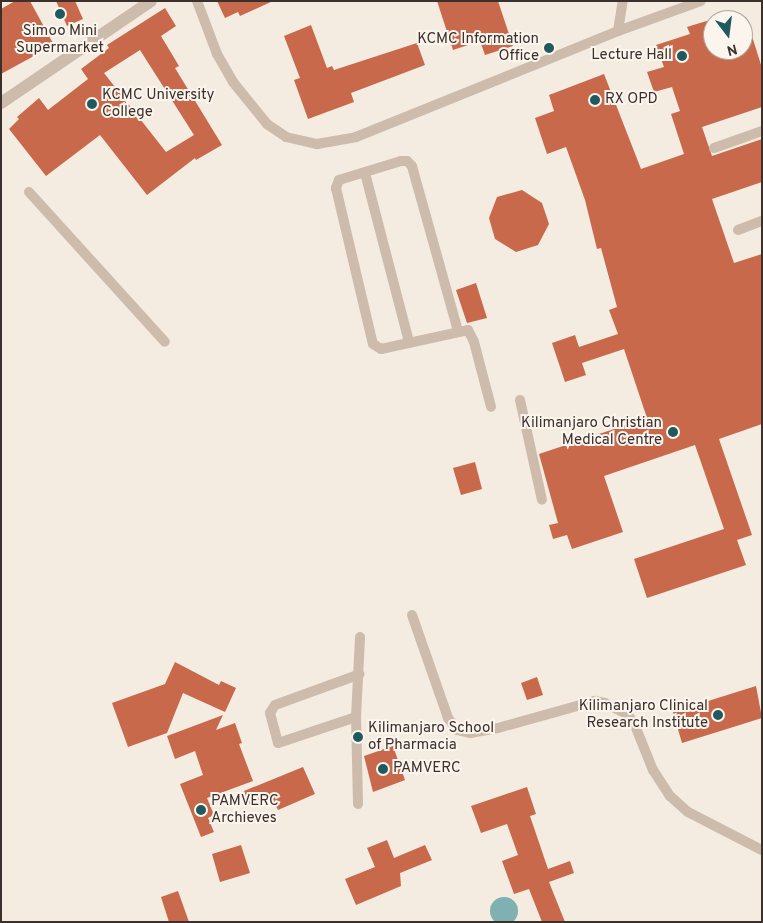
<!DOCTYPE html>
<html>
<head>
<meta charset="utf-8">
<style>
  body { margin:0 }
  #map { position:relative; width:763px; height:923px; overflow:hidden; background:#f4ebe1; font-family:Overpass,sans-serif }
  div>[style] { position:absolute }
  .water>* { inset:0; background:#7fb0b2 }
  .round { border-radius:50% }
  .building>* { inset:0; background:#c8694b }
  .service>* { height:10px; margin:-5px; padding:0 5px; transform-origin:5px; border-radius:5px; background:#cdbbac }
  .minor>* { height:12px; margin:-6px; padding:0 6px; transform-origin:6px; border-radius:6px; background:#cdbbac }
  .dots>* { width:14px; height:14px; translate:-50% -50%; box-sizing:border-box; border:2px solid #fbf5ee; border-radius:50% }
  span { translate:-50% -50%; white-space:nowrap; text-align:center; line-height:1.15; -webkit-text-stroke:4px #fbf5ee; paint-order:stroke }
  .poi-label { font-size:15px; color:#3b302b }
  .right { translate:-100% -50%; text-align:right }
  .left { translate:0 -50%; text-align:left }
  .frame { position:absolute; inset:0; border:2px solid #3b302b; pointer-events:none }
  .north { position:absolute; left:703px; top:10px; width:50px; height:50px; box-sizing:border-box; background:#fbf5ee; border:1px solid #aea6a0; border-radius:50%; rotate:165deg; font-size:14px; font-weight:700; line-height:20px; text-align:center; color:#3b302b }
  .north::after { content:''; display:block; margin:auto; width:18px; height:22px; background:#1f5a5e; clip-path:polygon(50% 0,100% 100%,50% 72%,0 100%) }
</style>
</head>
<body>
<div id="map">
  <div class="water">
    <i class="round" style="left:490px;top:897px;width:28px;height:28px"></i>
  </div>
  <div class="building">
    <i style="clip-path:polygon(15px 1px,30px 1px,54px 45px,1px 74px,1px 9px)"></i>
    <i style="clip-path:polygon(56px 1px,75px 1px,83px 19px,67px 26px)"></i>
    <i style="clip-path:polygon(217px 1px,273px 1px,240px 16px,238px 12px,225px 18px)"></i>
    <i style="clip-path:polygon(437px 1px,498px 1px,513px 46px,485px 55px,480px 41px,453px 50px)"></i>
    <i style="clip-path:polygon(evenodd,165px 8px,176px 26px,161px 36px,179px 66px,175px 68px,222px 145px,196px 160px,195px 158px,147px 195px,100px 135px,46px 176px,9px 129px,19px 119px,17px 117px,39px 98px,48px 110px,88px 79px,81px 69px,109px 48px,107px 45px,165px 8px,140px 50px,194px 135px,166px 152px,104px 73px,140px 50px)"></i>
    <i style="clip-path:polygon(746px 17px,762px 68px,762px 107px,702px 127px,712px 156px,762px 139px,762px 182px,712px 199px,734px 263px,762px 254px,762px 424px,719px 439px,752px 535px,737px 540px,746px 565px,647px 598px,634px 559px,724px 529px,695px 445px,604px 476px,623px 532px,572px 549px,567px 535px,553px 539px,549px 525px,558px 523px,539px 454px,647px 418px,624px 349px,582px 363px,586px 375px,565px 382px,552px 343px,575px 335px,579px 347px,618px 334px,609px 310px,617px 307px,601px 248px,597px 249px,585px 200px,566px 147px,547px 154px,535px 118px,554px 111px,549px 95px,604px 74px,641px 169px,684px 154px,671px 114px,680px 111px,672px 87px,654px 92px,647px 72px,664px 67px,656px 45px,690px 34px,687px 27px,713px 19px,713px 50px,743px 50px,743px 18px)"></i>
    <i style="clip-path:polygon(311px 25px,327px 68px,332px 66px,334px 70px,417px 43px,425px 65px,351px 93px,354px 102px,308px 119px,294px 80px,300px 78px,284px 36px)"></i>
    <i style="clip-path:polygon(522px 190px,542px 203px,549px 224px,538px 245px,516px 252px,495px 239px,489px 218px,497px 197px)"></i>
    <i style="clip-path:polygon(476px 283px,487px 318px,467px 323px,456px 290px)"></i>
    <i style="clip-path:polygon(475px 462px,482px 489px,461px 495px,453px 468px)"></i>
    <i style="clip-path:polygon(175px 662px,219px 685px,221px 681px,236px 688px,225px 712px,183px 693px,167px 733px,128px 747px,112px 703px,165px 684px)"></i>
    <i style="clip-path:polygon(537px 677px,543px 695px,527px 700px,521px 683px)"></i>
    <i style="clip-path:polygon(756px 686px,762px 718px,682px 743px,673px 712px)"></i>
    <i style="clip-path:polygon(223px 715px,216px 730px,235px 723px,242px 743px,239px 744px,253px 781px,207px 798px,214px 815px,208px 818px,214px 832px,201px 837px,180px 784px,203px 775px,195px 751px,175px 759px,167px 736px)"></i>
    <i style="clip-path:polygon(393px 746px,405px 780px,373px 792px,364px 756px)"></i>
    <i style="clip-path:polygon(303px 767px,315px 794px,278px 810px,271px 795px,249px 804px,244px 791px)"></i>
    <i style="clip-path:polygon(527px 787px,536px 814px,530px 816px,548px 869px,570px 861px,574px 873px,549px 882px,565px 922px,542px 922px,529px 889px,514px 894px,502px 861px,518px 855px,507px 824px,481px 833px,471px 806px)"></i>
    <i style="clip-path:polygon(387px 840px,394px 858px,425px 845px,432px 860px,400px 873px,401px 886px,356px 905px,345px 879px,375px 867px,367px 848px)"></i>
    <i style="clip-path:polygon(241px 845px,250px 873px,220px 882px,212px 854px)"></i>
    <i style="clip-path:polygon(178px 891px,189px 922px,169px 922px,161px 897px)"></i>
  </div>
  <div class="service">
    <i style="left:197px;top:1px;width:57px;rotate:69.3deg"></i>
    <i style="left:217px;top:54px;width:32px;rotate:60deg"></i>
    <i style="left:233px;top:82px;width:54px;rotate:51deg"></i>
    <i style="left:267px;top:124px;width:23px;rotate:34deg"></i>
    <i style="left:286px;top:137px;width:32px;rotate:13deg"></i>
    <i style="left:317px;top:144px;width:40px;rotate:-10deg"></i>
    <i style="left:356px;top:137px;width:283px;rotate:-22deg"></i>
    <i style="left:618px;top:31px;width:88px;rotate:-19.9deg"></i>
    <i style="left:618px;top:31px;width:30px;rotate:-81deg"></i>
    <i style="left:714px;top:148px;width:51px;rotate:-19.5deg"></i>
    <i style="left:365px;top:173px;width:175px;rotate:75.4deg"></i>
    <i style="left:29px;top:192px;width:202px;rotate:47.8deg"></i>
    <i style="left:738px;top:230px;width:26px;rotate:-21deg"></i>
    <i style="left:458px;top:331px;width:171px;rotate:-105.6deg"></i>
    <i style="left:412px;top:166px;width:7px;rotate:-135deg"></i>
    <i style="left:407px;top:161px;width:6px;rotate:180deg"></i>
    <i style="left:401px;top:161px;width:65px;rotate:163deg"></i>
    <i style="left:339px;top:180px;width:9px;rotate:111deg"></i>
    <i style="left:336px;top:188px;width:160px;rotate:76.7deg"></i>
    <i style="left:373px;top:344px;width:9px;rotate:32deg"></i>
    <i style="left:381px;top:349px;width:89px;rotate:-12.3deg"></i>
    <i style="left:468px;top:330px;width:13px;rotate:63deg"></i>
    <i style="left:474px;top:342px;width:67px;rotate:75.3deg"></i>
    <i style="left:520px;top:400px;width:102px;rotate:77.6deg"></i>
    <i style="left:412px;top:615px;width:109px;rotate:70.7deg"></i>
    <i style="left:448px;top:718px;width:15px;rotate:53deg"></i>
    <i style="left:457px;top:730px;width:13px;rotate:13deg"></i>
    <i style="left:470px;top:733px;width:28px;rotate:-10deg"></i>
    <i style="left:498px;top:728px;width:101px;rotate:-15.6deg"></i>
    <i style="left:595px;top:701px;width:10px;rotate:11deg"></i>
    <i style="left:605px;top:703px;width:25px;rotate:27deg"></i>
    <i style="left:627px;top:714px;width:11px;rotate:52deg"></i>
    <i style="left:634px;top:723px;width:51px;rotate:68deg"></i>
    <i style="left:653px;top:770px;width:31px;rotate:57deg"></i>
    <i style="left:670px;top:796px;width:24px;rotate:42deg"></i>
    <i style="left:688px;top:812px;width:83px;rotate:27.2deg"></i>
    <i style="left:356px;top:717px;width:82px;rotate:161.6deg"></i>
    <i style="left:278px;top:743px;width:31px;rotate:-105deg"></i>
    <i style="left:270px;top:713px;width:9px;rotate:-58deg"></i>
    <i style="left:275px;top:705px;width:90px;rotate:-20deg"></i>
    <i style="left:358px;top:804px;width:87px;rotate:-91.3deg"></i>
    <i style="left:356px;top:717px;width:80px;rotate:-87.1deg"></i>
  </div>
  <div class="minor">
    <i style="left:1px;top:103px;width:181px;rotate:-34.2deg"></i>
  </div>
  <div class="dots">
    <i style="left:60px;top:14px;background:#1f5a5e"></i>
    <i style="left:549px;top:48px;background:#1f5a5e"></i>
    <i style="left:682px;top:56px;background:#1f5a5e"></i>
    <i style="left:595px;top:100px;background:#1f5a5e"></i>
    <i style="left:92px;top:104px;background:#1f5a5e"></i>
    <i style="left:673px;top:432px;background:#1f5a5e"></i>
    <i style="left:718px;top:715px;background:#1f5a5e"></i>
    <i style="left:358px;top:737px;background:#1f5a5e"></i>
    <i style="left:383px;top:769px;background:#1f5a5e"></i>
    <i style="left:201px;top:810px;background:#1f5a5e"></i>
  </div>
  <div class="poi-label">
    <span style="left:60px;top:40px">Simoo Mini<br>Supermarket</span>
    <span class="right" style="left:539px;top:48px">KCMC Information<br>Office</span>
    <span class="right" style="left:672px;top:56px">Lecture Hall</span>
    <span class="left" style="left:102px;top:104px">KCMC University<br>College</span>
    <span class="left" style="left:605px;top:100px">RX OPD</span>
    <span class="right" style="left:662px;top:432px">Kilimanjaro Christian<br>Medical Centre</span>
    <span class="right" style="left:708px;top:715px">Kilimanjaro Clinical<br>Research Institute</span>
    <span class="left" style="left:368px;top:737px">Kilimanjaro School<br>of Pharmacia</span>
    <span class="left" style="left:393px;top:769px">PAMVERC</span>
    <span class="left" style="left:211px;top:810px">PAMVERC<br>Archieves</span>
  </div>
  <div class="frame"></div>
  <div class="north">N</div>
</div>
</body>
</html>
